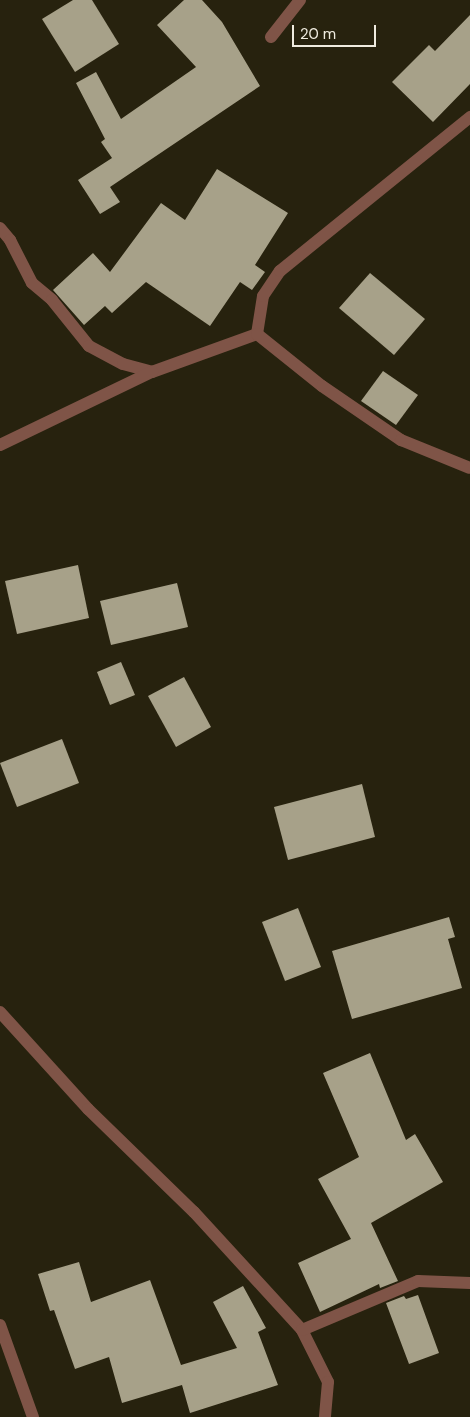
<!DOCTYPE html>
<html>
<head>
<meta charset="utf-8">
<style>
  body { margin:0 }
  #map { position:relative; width:470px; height:1417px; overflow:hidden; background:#27220e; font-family:"DM Sans",sans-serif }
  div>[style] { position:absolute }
  .building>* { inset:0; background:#a7a189 }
  .minor>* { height:12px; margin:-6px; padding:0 6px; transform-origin:6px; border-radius:6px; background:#7f5447 }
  span { translate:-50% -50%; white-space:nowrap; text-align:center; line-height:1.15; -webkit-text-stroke:5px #27220e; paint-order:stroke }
  .scale { position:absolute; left:292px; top:25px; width:84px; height:22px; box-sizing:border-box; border:2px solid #efebdf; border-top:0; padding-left:6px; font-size:15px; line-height:18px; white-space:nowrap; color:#efebdf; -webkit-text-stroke:4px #27220e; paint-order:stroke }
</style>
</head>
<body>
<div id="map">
  <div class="building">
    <i style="clip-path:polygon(73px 0,92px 0,119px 44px,75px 72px,42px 19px)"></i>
    <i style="clip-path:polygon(184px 0,202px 0,222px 22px,260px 86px,110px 187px,120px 202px,100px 214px,78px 180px,112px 158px,101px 142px,105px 139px,76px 83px,96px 72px,121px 119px,196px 67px,157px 25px)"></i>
    <i style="clip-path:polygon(470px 15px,470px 84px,433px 122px,392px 82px,429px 45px,435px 51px)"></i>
    <i style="clip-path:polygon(217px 169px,288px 213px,255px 265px,265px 272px,252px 290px,240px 282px,210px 326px,146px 282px,112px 313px,105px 306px,84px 325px,53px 290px,93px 253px,110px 272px,161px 203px,185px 220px)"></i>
    <i style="clip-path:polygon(370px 273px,425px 319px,394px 355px,339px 308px)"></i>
    <i style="clip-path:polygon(383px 371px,418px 395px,396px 425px,361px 401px)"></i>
    <i style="clip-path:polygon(78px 565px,89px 618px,17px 634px,5px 581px)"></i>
    <i style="clip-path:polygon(177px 583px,188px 627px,111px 645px,100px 601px)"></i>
    <i style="clip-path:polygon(121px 662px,135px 695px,110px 705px,97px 672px)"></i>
    <i style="clip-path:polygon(184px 677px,211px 727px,176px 747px,148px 696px)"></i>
    <i style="clip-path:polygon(62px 739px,79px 783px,17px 807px,0 763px)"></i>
    <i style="clip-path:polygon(362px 784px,375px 837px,288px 860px,274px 807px)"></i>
    <i style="clip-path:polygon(298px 908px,321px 967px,285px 981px,262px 922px)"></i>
    <i style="clip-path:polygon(449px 917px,455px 937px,448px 939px,462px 988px,352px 1019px,332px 951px)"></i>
    <i style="clip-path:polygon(370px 1053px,406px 1140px,415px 1134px,443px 1182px,371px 1223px,398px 1281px,380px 1288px,379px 1284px,320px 1312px,298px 1263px,351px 1239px,318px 1179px,359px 1157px,323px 1073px)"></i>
    <i style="clip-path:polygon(79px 1262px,91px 1302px,150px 1280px,181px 1365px,237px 1348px,213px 1302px,243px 1286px,266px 1328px,258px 1332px,278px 1385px,190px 1413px,182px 1385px,122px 1403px,109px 1357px,75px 1369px,54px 1310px,50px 1311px,38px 1274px)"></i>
    <i style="clip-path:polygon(418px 1295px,439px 1353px,409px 1364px,386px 1303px,404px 1296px,406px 1299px)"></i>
  </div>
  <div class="minor">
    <i style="left:271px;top:37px;width:47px;rotate:-51.9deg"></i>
    <i style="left:0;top:228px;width:16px;rotate:50deg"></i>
    <i style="left:10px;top:240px;width:48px;rotate:62.9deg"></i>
    <i style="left:32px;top:283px;width:26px;rotate:40deg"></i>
    <i style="left:52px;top:300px;width:59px;rotate:51.2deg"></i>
    <i style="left:89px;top:346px;width:38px;rotate:28deg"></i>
    <i style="left:123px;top:364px;width:30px;rotate:15deg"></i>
    <i style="left:152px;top:372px;width:112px;rotate:-19.9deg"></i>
    <i style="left:257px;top:334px;width:38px;rotate:-81deg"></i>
    <i style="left:263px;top:296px;width:30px;rotate:-56deg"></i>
    <i style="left:280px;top:271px;width:245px;rotate:-39deg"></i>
    <i style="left:257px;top:334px;width:83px;rotate:38.7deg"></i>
    <i style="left:322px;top:386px;width:96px;rotate:34.4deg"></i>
    <i style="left:401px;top:440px;width:74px;rotate:22.1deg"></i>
    <i style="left:0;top:445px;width:169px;rotate:-25.7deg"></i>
    <i style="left:0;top:1012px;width:131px;rotate:47.8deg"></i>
    <i style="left:88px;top:1109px;width:148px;rotate:44.2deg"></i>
    <i style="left:194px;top:1212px;width:160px;rotate:47.5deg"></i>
    <i style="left:302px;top:1330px;width:58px;rotate:63.4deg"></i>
    <i style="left:328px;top:1382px;width:35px;rotate:95deg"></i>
    <i style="left:0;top:1325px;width:98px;rotate:70.3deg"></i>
    <i style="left:302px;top:1330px;width:126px;rotate:-22.9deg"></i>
    <i style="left:418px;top:1281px;width:52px;rotate:2.2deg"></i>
  </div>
  <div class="scale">20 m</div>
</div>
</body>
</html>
